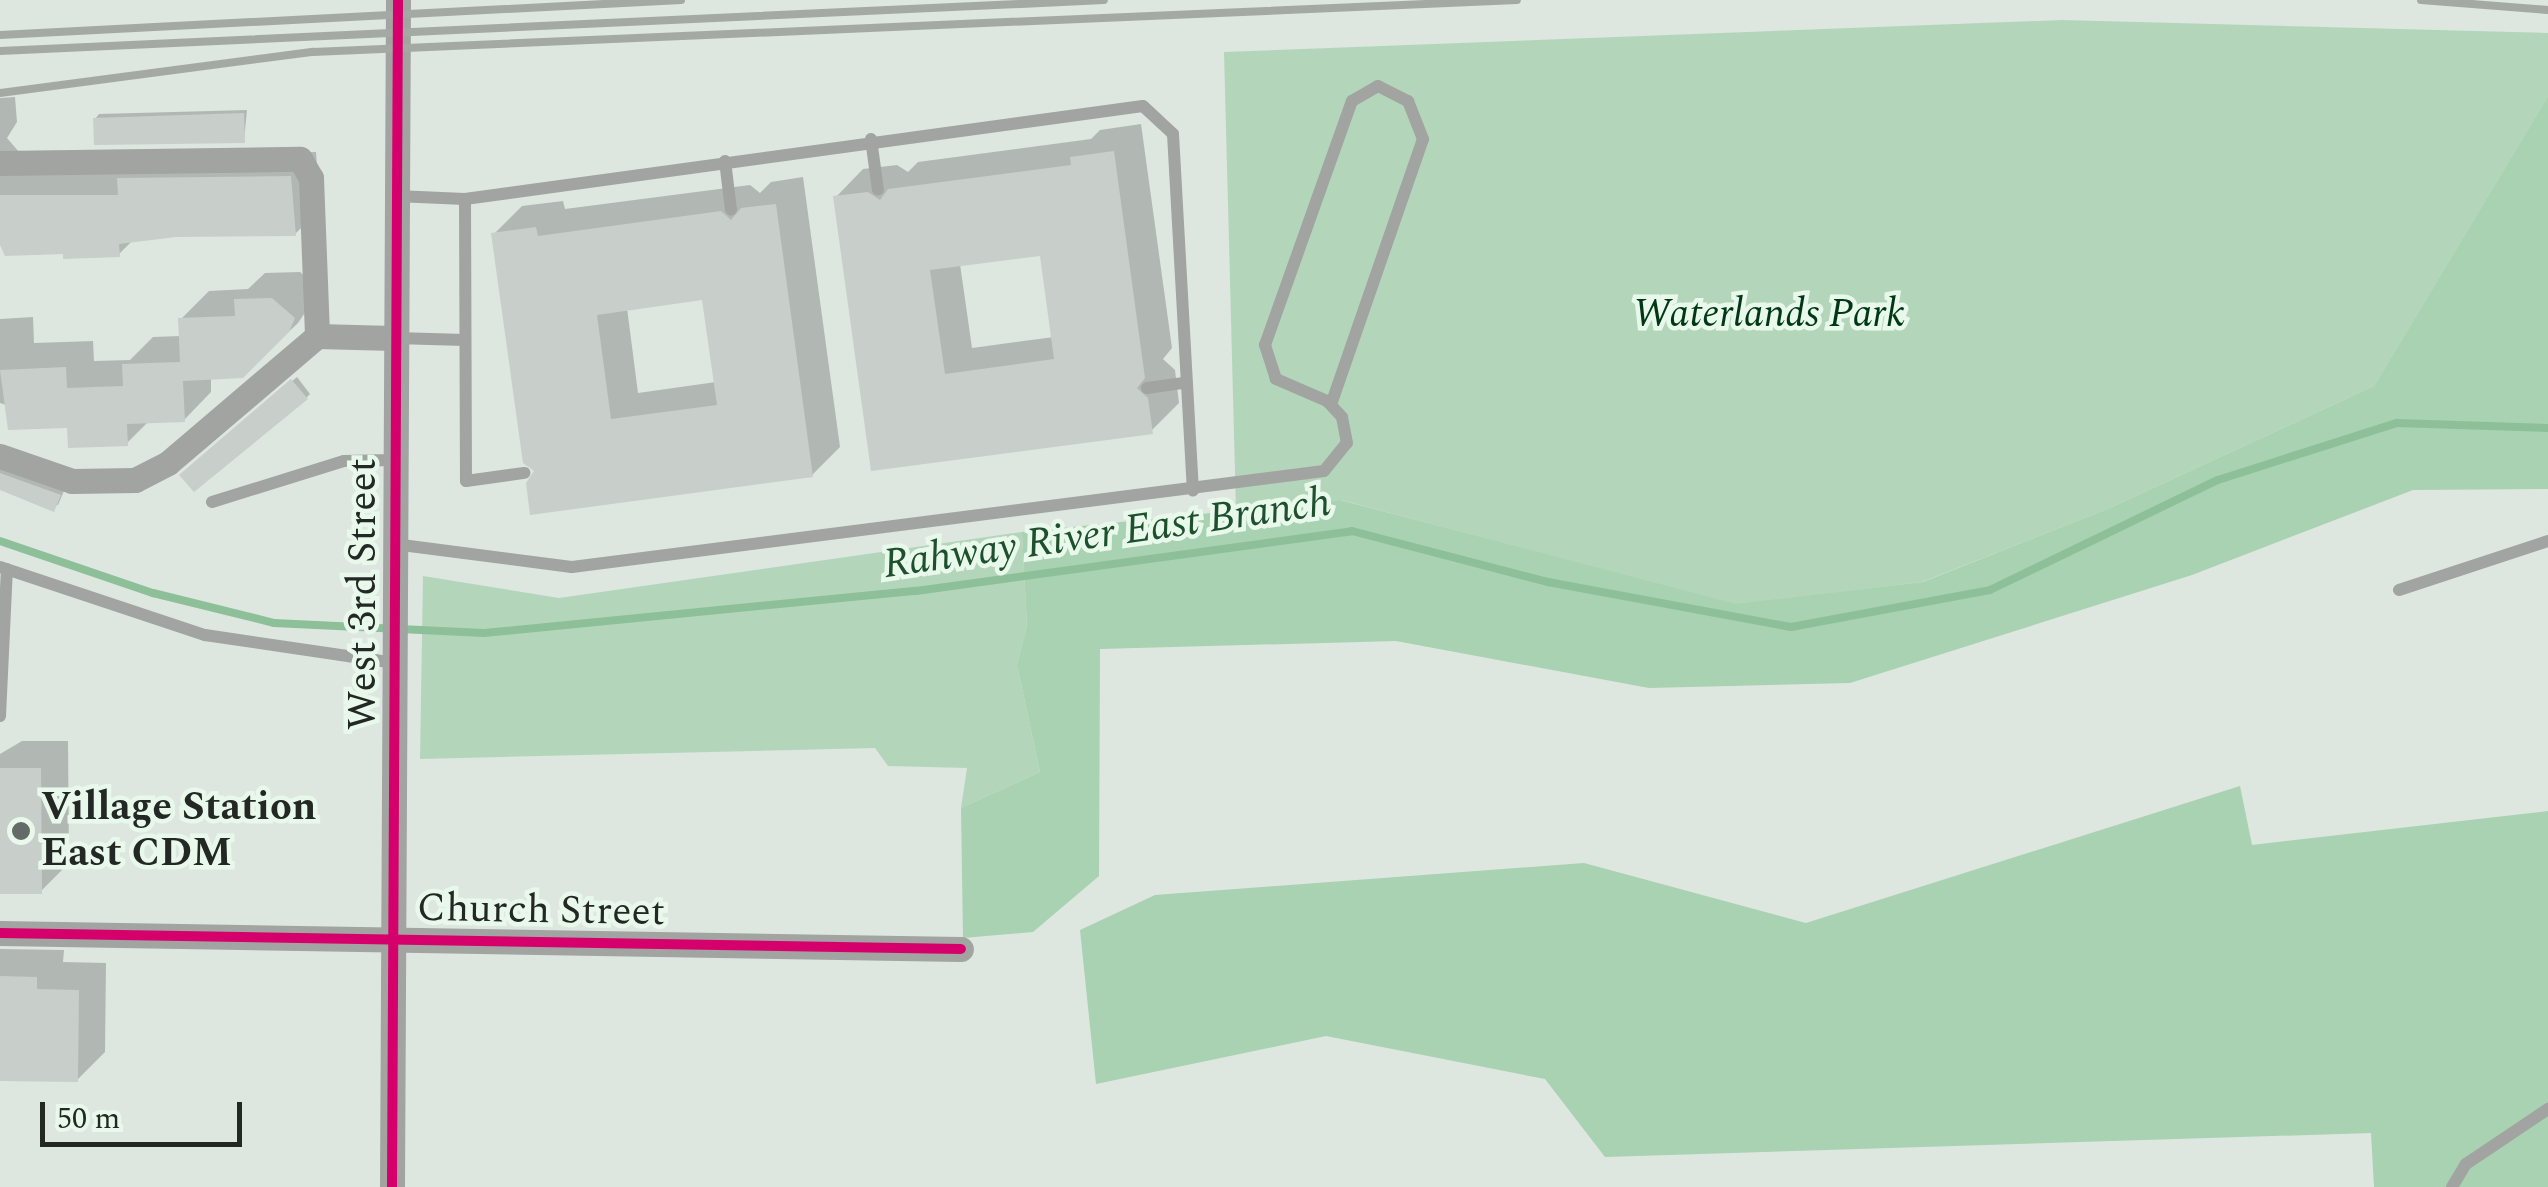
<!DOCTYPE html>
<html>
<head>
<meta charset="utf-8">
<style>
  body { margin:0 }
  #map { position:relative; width:2548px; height:1187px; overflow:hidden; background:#dee6e0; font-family:Spectral,serif }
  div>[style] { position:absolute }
  .green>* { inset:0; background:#b3d6ba }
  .forest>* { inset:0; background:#a8d2b1 }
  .shadow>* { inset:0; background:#0003 }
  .stream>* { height:8px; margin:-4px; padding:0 4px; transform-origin:4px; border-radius:4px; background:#8dc099 }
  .building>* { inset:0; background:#c8cec9 }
  .service>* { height:12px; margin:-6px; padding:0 6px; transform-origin:6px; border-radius:6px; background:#a1a4a1 }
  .minor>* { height:25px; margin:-12.5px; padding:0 12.5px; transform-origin:12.5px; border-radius:12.5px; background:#a1a4a1 }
  .rail>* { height:8px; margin:-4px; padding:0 4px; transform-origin:4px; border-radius:4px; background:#a4a9a4 }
  .cycleway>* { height:10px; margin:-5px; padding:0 5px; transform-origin:5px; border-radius:5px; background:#d6006c }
  .dots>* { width:28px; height:28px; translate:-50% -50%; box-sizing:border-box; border:5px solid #e8f8eb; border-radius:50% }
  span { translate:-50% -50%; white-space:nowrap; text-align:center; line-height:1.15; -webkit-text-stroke:9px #e8f8eb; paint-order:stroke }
  .park-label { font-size:40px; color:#003816; font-style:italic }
  .street-label { font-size:40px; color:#232824 }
  .poi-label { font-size:40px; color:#232824; font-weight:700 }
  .left { translate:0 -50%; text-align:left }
  .water-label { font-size:42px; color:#1e502d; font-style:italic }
  .scale { position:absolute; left:40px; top:1102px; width:202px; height:45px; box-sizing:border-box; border:5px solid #232824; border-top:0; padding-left:12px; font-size:30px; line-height:35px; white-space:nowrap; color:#232824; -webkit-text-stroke:8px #e8f8eb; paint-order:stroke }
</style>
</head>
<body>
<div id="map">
  <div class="green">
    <i style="clip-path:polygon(2062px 20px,2548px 33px,2548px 96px,2374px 386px,2110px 508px,1922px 582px,1736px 605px,1341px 500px,1236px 511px,1224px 52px)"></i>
    <i style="clip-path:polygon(1022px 532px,1027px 626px,1017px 665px,1040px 772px,961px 808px,967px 768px,888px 766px,875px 748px,420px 759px,423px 576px,559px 598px)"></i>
  </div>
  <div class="forest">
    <i style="clip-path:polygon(2548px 96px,2548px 489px,2413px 490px,2192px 575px,1850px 683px,1649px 688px,1396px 641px,1100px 649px,1099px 876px,1033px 932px,963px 938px,961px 808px,1040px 772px,1017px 665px,1027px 626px,1022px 532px,1340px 500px,1736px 604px,1923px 582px,2110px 508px,2374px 386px)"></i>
    <i style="clip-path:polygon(2240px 786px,2252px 845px,2548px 811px,2548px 1187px,2374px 1187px,2371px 1133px,1605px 1157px,1545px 1079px,1326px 1036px,1096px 1084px,1080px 930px,1155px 895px,1584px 863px,1806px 923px)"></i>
  </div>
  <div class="shadow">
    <i style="clip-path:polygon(15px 97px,17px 122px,7px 138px,25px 159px,316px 152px,320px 209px,295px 234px,176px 235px,133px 240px,119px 254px,0 242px,0 98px)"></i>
    <i style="clip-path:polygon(247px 110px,244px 141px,95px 119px,99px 114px)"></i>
    <i style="clip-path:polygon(evenodd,1141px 124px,1172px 348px,1163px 359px,1175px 370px,1179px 403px,1151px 431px,873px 468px,836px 197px,863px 169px,897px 165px,908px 172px,918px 162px,1091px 139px,1100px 130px,1141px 124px,1042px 253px,1054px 337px,972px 348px,960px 264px,1042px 253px)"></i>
    <i style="clip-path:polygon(evenodd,803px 177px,840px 447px,812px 475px,537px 470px,494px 234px,522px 206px,563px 201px,565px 209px,750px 185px,760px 193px,771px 182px,803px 177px,704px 298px,716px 382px,638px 393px,627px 308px,704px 298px)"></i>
    <i style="clip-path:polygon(300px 272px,321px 289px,298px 323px,242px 376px,211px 377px,211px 392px,184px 420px,149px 421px,126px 444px,0 403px,0 319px,33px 317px,34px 343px,93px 341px,94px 361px,130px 360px,153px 337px,181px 336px,181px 319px,209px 291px,248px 289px,265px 273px)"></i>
    <i style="clip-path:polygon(297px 377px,310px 394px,306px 398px,183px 475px)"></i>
    <i style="clip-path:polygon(0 468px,64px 491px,58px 505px,0 487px)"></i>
    <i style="clip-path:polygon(22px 741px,68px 741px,69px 863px,41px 891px,0 891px,0 754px)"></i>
    <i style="clip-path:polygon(0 949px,64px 950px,63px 962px,106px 963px,105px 1052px,77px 1080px,0 1079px)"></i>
  </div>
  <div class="stream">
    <i style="left:0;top:541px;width:162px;rotate:18.8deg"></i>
    <i style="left:153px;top:593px;width:125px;rotate:13.9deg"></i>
    <i style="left:274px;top:623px;width:210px;rotate:2.7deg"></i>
    <i style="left:484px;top:633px;width:434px;rotate:-5.6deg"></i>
    <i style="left:916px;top:591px;width:440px;rotate:-7.8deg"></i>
    <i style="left:1352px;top:531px;width:203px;rotate:14.6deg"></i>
    <i style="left:1548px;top:582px;width:247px;rotate:10.5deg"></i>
    <i style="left:1791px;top:627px;width:202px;rotate:-10.5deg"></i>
    <i style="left:1990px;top:590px;width:253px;rotate:-25.8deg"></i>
    <i style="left:2218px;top:480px;width:188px;rotate:-17.7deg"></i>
    <i style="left:2397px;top:423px;width:151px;rotate:1.9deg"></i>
  </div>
  <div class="building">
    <i style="clip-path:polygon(244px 113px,245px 143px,94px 145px,93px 118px)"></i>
    <i style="clip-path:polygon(evenodd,1114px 151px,1145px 378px,1137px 388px,1148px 398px,1153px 434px,871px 471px,833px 196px,868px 192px,880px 200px,888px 189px,1071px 165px,1070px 157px,1114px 151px,1040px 256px,1054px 359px,945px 374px,930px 270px,1040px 256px)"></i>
    <i style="clip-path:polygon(291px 176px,296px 236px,176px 237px,119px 244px,120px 257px,63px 259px,63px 254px,5px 256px,0 245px,0 195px,118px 195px,117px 178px)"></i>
    <i style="clip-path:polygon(evenodd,776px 204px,813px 477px,530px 515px,526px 483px,534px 471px,523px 463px,491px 233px,536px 227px,538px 236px,721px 211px,731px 220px,741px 208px,776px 204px,702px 300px,717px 405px,611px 419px,597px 315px,702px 300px)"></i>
    <i style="clip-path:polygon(272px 298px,295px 318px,289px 332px,243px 378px,183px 381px,185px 422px,127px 424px,128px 446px,68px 448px,67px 428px,8px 430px,0 370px,66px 367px,67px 388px,123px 386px,122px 364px,180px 362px,178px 318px,235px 316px,234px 299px)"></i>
    <i style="clip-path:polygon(291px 379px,308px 399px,194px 492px,179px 475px)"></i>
    <i style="clip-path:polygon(0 473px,61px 495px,54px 512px,0 490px)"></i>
    <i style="clip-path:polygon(0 768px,41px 768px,42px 894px,0 894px)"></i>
    <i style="clip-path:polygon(0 976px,37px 977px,37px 989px,79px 990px,78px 1082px,0 1081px)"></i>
  </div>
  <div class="service">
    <i style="left:871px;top:139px;width:51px;rotate:82.2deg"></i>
    <i style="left:725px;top:161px;width:49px;rotate:83deg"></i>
    <i style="left:396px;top:196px;width:69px;rotate:2.5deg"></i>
    <i style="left:465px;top:199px;width:684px;rotate:-7.81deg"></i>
    <i style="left:1143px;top:106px;width:41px;rotate:43deg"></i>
    <i style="left:1173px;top:134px;width:357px;rotate:86.8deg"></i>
    <i style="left:465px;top:199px;width:282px;rotate:89.8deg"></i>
    <i style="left:466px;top:481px;width:59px;rotate:-7.9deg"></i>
    <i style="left:395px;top:338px;width:70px;rotate:1.6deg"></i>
    <i style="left:1147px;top:388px;width:37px;rotate:-8deg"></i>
    <i style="left:212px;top:502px;width:138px;rotate:-17.3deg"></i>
    <i style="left:344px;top:461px;width:49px;rotate:-1.2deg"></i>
    <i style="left:394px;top:544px;width:179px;rotate:7.4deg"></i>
    <i style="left:572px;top:567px;width:758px;rotate:-7.28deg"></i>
    <i style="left:1324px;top:471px;width:36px;rotate:-51deg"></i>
    <i style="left:1347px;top:443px;width:26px;rotate:-101deg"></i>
    <i style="left:1342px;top:417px;width:22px;rotate:-133deg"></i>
    <i style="left:1327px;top:401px;width:56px;rotate:-156.7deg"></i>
    <i style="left:1276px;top:379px;width:36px;rotate:-108deg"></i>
    <i style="left:1265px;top:345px;width:259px;rotate:-70.4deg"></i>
    <i style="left:1352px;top:101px;width:30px;rotate:-30deg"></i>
    <i style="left:1378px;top:86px;width:34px;rotate:27deg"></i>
    <i style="left:1408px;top:101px;width:41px;rotate:68.5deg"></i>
    <i style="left:1423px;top:139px;width:281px;rotate:109.1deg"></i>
    <i style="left:0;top:567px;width:216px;rotate:18.4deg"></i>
    <i style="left:205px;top:635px;width:192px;rotate:8.4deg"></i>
    <i style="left:2399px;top:590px;width:157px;rotate:-18.2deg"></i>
    <i style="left:0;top:716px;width:147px;rotate:-87.3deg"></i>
    <i style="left:2452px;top:1187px;width:27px;rotate:-59deg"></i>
    <i style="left:2466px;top:1164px;width:99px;rotate:-33.9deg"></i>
  </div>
  <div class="minor">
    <i style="left:0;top:163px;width:300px;rotate:-0.8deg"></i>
    <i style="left:300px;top:159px;width:22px;rotate:60deg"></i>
    <i style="left:311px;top:178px;width:158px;rotate:87.8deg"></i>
    <i style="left:0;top:456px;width:76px;rotate:19.1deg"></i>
    <i style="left:72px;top:481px;width:63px;rotate:-0.9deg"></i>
    <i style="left:135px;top:480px;width:37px;rotate:-27deg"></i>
    <i style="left:168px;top:463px;width:196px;rotate:-40.4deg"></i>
    <i style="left:317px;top:336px;width:76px;rotate:1.5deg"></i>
    <i style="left:0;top:933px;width:961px;rotate:0.95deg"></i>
    <i style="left:392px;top:1187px;width:1187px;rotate:-89.71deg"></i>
  </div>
  <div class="rail">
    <i style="left:2421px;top:0;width:127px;rotate:4.5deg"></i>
    <i style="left:0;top:35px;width:682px;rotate:-2.94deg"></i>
    <i style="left:0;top:51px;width:1105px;rotate:-2.64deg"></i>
    <i style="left:0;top:93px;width:316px;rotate:-7.5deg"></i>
    <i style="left:313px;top:52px;width:1205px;rotate:-2.47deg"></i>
  </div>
  <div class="cycleway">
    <i style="left:0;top:933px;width:961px;rotate:0.95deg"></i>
    <i style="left:392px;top:1187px;width:1187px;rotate:-89.71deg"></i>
  </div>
  <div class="dots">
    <i style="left:21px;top:831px;background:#646a66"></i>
  </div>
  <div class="park-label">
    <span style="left:1769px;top:315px">Waterlands Park</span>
  </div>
  <div class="street-label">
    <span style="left:364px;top:594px;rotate:-90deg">West 3rd Street</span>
    <span style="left:541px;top:911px;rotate:1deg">Church Street</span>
  </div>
  <div class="poi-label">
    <span class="left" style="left:41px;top:831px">Village Station<br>East CDM</span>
  </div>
  <div class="water-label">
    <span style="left:1107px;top:534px;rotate:-8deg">Rahway River East Branch</span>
  </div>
  <div class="scale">50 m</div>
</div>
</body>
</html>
